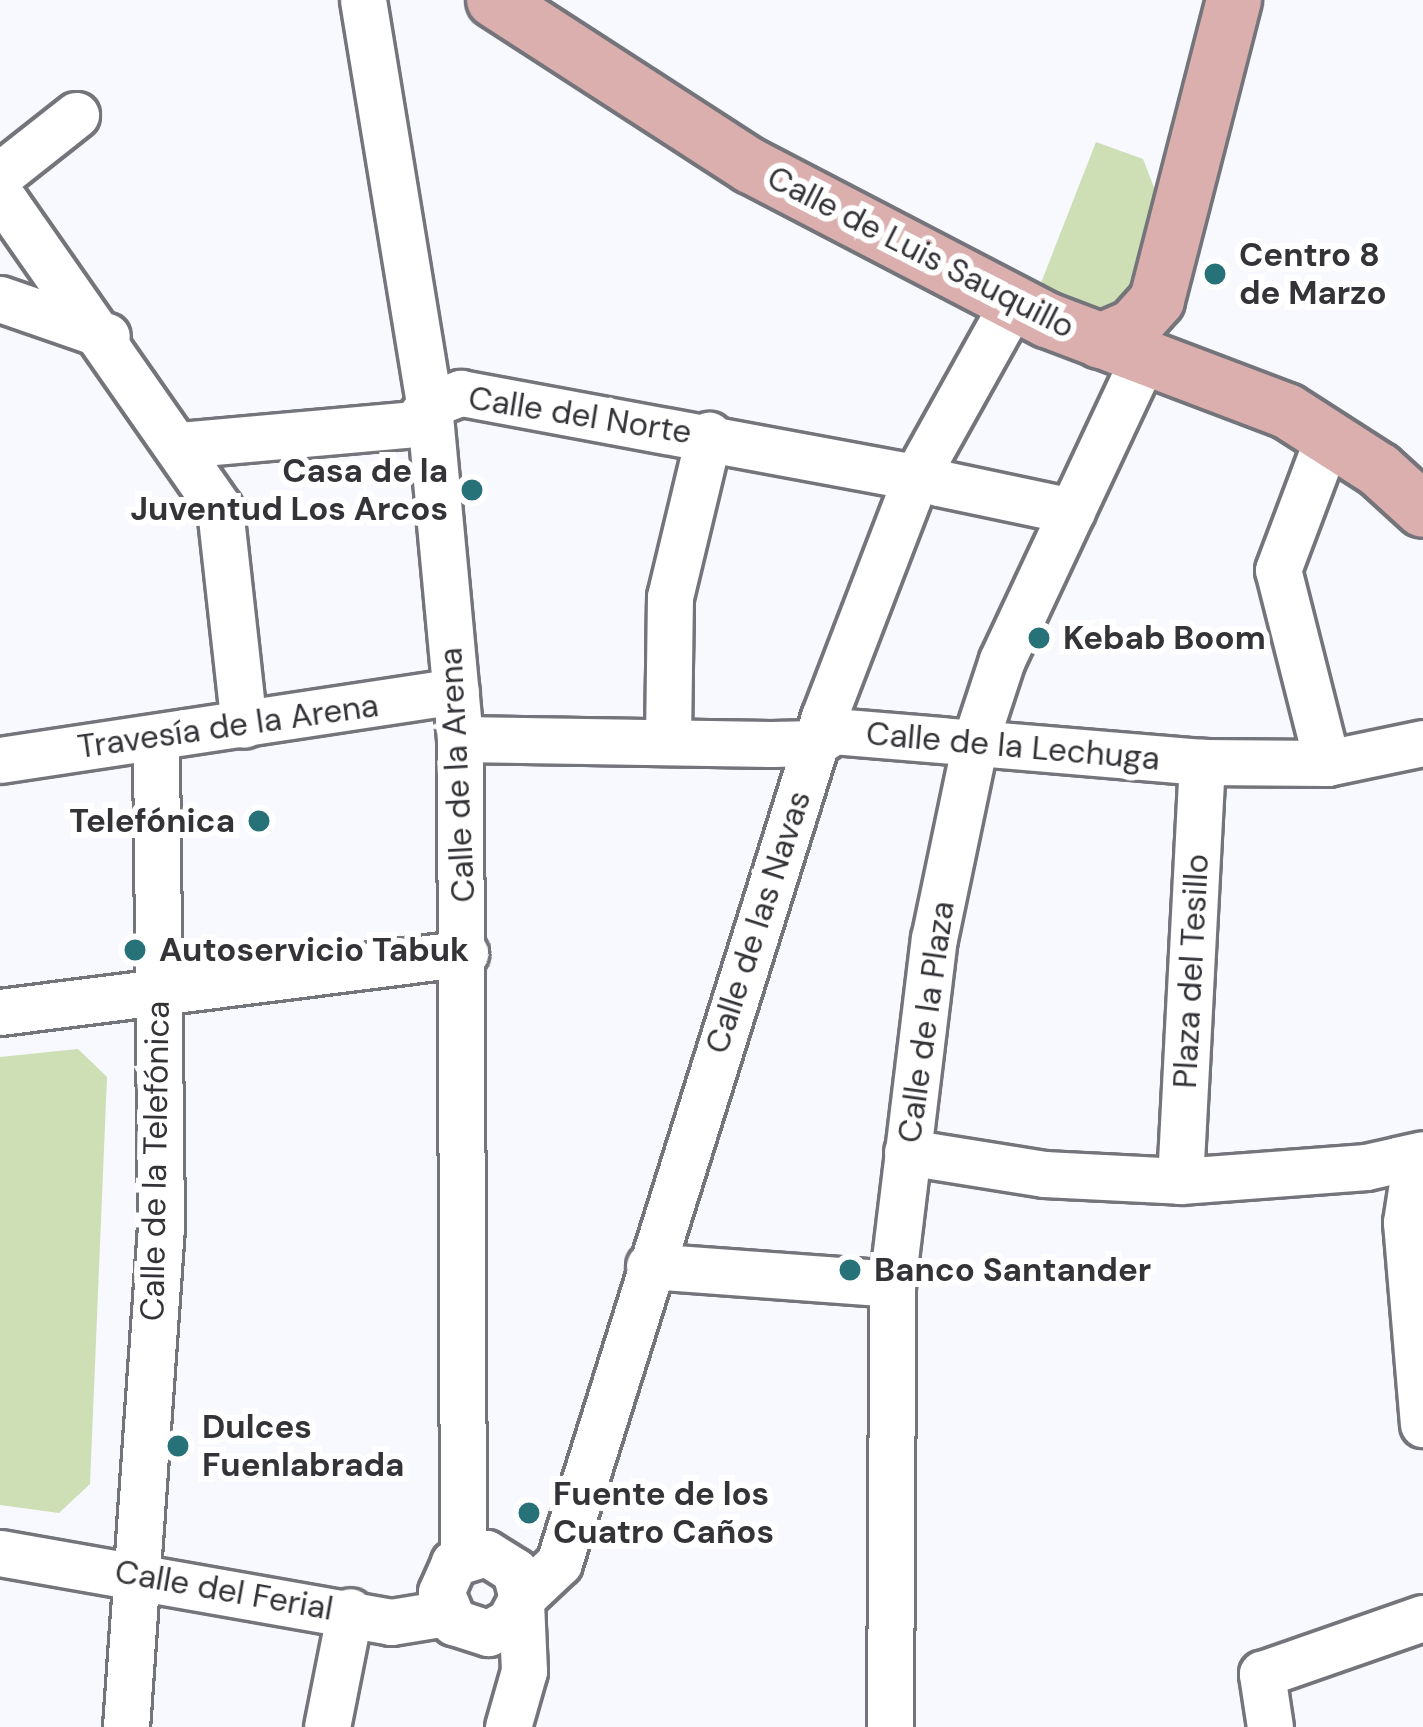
<!DOCTYPE html>
<html>
<head>
<meta charset="utf-8">
<style>
  body { margin:0 }
  #map { position:relative; width:1423px; height:1727px; overflow:hidden; background:#f8f8ff; font-family:"DM Sans",sans-serif }
  div>[style] { position:absolute }
  .green>* { inset:0; background:#cedeb5 }
  .roads { filter:drop-shadow(3px 0 #74747b) drop-shadow(-3px 0 #74747b) drop-shadow(0 3px #74747b) drop-shadow(0 -3px #74747b) }
  .minor>* { height:45px; margin:-22.5px; padding:0 22.5px; transform-origin:22.5px; border-radius:22.5px; background:#fff }
  .major>* { height:54px; margin:-27px; padding:0 27px; transform-origin:27px; border-radius:27px; background:#daafae }
  .dots>* { width:33px; height:33px; translate:-50% -50%; box-sizing:border-box; border:6px solid #fff; border-radius:50% }
  span { translate:-50% -50%; white-space:nowrap; text-align:center; line-height:1.15; -webkit-text-stroke:12px #fff; paint-order:stroke }
  .street-label { font-size:33px; color:#343337 }
  .poi-label { font-size:33px; color:#343337; font-weight:700 }
  .left { translate:0 -50%; text-align:left }
  .right { translate:-100% -50%; text-align:right }
</style>
</head>
<body>
<div id="map">
  <div class="green">
    <i style="clip-path:polygon(1096px 142px,1143px 159px,1157px 195px,1129px 299px,1091px 311px,1039px 288px)"></i>
    <i style="clip-path:polygon(78px 1049px,107px 1077px,90px 1484px,59px 1513px,0 1505px,0 1057px)"></i>
  </div>
  <div class="roads">
    <div class="minor">
      <i style="left:363px;top:0;width:410px;rotate:80.7deg"></i>
      <i style="left:429px;top:405px;width:335px;rotate:84.7deg"></i>
      <i style="left:460px;top:739px;width:818px;rotate:89.79deg"></i>
      <i style="left:0;top:175px;width:97px;rotate:-38.3deg"></i>
      <i style="left:0;top:194px;width:384px;rotate:55.1deg"></i>
      <i style="left:220px;top:509px;width:217px;rotate:83.7deg"></i>
      <i style="left:0;top:299px;width:113px;rotate:19.1deg"></i>
      <i style="left:180px;top:445px;width:236px;rotate:-5.1deg"></i>
      <i style="left:415px;top:424px;width:24px;rotate:-54deg"></i>
      <i style="left:429px;top:405px;width:34px;rotate:-21deg"></i>
      <i style="left:461px;top:393px;width:463px;rotate:10.5deg"></i>
      <i style="left:923px;top:466px;width:23px;rotate:47deg"></i>
      <i style="left:939px;top:483px;width:136px;rotate:11.9deg"></i>
      <i style="left:460px;top:739px;width:311px;rotate:0.9deg"></i>
      <i style="left:771px;top:744px;width:45px;rotate:-1.3deg"></i>
      <i style="left:816px;top:743px;width:21px;rotate:-35deg"></i>
      <i style="left:833px;top:731px;width:370px;rotate:4.8deg"></i>
      <i style="left:1202px;top:762px;width:125px;rotate:0.5deg"></i>
      <i style="left:1327px;top:763px;width:98px;rotate:-11.8deg"></i>
      <i style="left:668px;top:739px;width:142px;rotate:-89.2deg"></i>
      <i style="left:670px;top:597px;width:167px;rotate:-76.5deg"></i>
      <i style="left:0;top:760px;width:461px;rotate:-8.6deg"></i>
      <i style="left:1327px;top:763px;width:199px;rotate:-104.2deg"></i>
      <i style="left:1278px;top:570px;width:145px;rotate:-69.4deg"></i>
      <i style="left:0;top:1012px;width:469px;rotate:-7.2deg"></i>
      <i style="left:907px;top:1152px;width:139px;rotate:9.1deg"></i>
      <i style="left:1044px;top:1174px;width:136px;rotate:2.9deg"></i>
      <i style="left:1180px;top:1181px;width:187px;rotate:-4.3deg"></i>
      <i style="left:1366px;top:1167px;width:58px;rotate:-12.8deg"></i>
      <i style="left:1423px;top:1168px;width:13px;rotate:138deg"></i>
      <i style="left:1413px;top:1177px;width:46px;rotate:98.8deg"></i>
      <i style="left:1406px;top:1222px;width:203px;rotate:85.2deg"></i>
      <i style="left:1180px;top:1181px;width:420px;rotate:-87deg"></i>
      <i style="left:649px;top:1266px;width:244px;rotate:4.2deg"></i>
      <i style="left:0;top:1553px;width:397px;rotate:10deg"></i>
      <i style="left:391px;top:1622px;width:56px;rotate:-9.3deg"></i>
      <i style="left:522px;top:1598px;width:28px;rotate:-105deg"></i>
      <i style="left:515px;top:1571px;width:34px;rotate:-148deg"></i>
      <i style="left:486px;top:1553px;width:34px;rotate:163deg"></i>
      <i style="left:454px;top:1563px;width:32px;rotate:114deg"></i>
      <i style="left:441px;top:1592px;width:33px;rotate:67deg"></i>
      <i style="left:454px;top:1622px;width:36px;rotate:18deg"></i>
      <i style="left:488px;top:1633px;width:24px;rotate:-28deg"></i>
      <i style="left:509px;top:1622px;width:27px;rotate:-62deg"></i>
      <i style="left:522px;top:1598px;width:51px;rotate:-43.4deg"></i>
      <i style="left:559px;top:1563px;width:887px;rotate:-72.61deg"></i>
      <i style="left:824px;top:717px;width:257px;rotate:-69deg"></i>
      <i style="left:916px;top:477px;width:199px;rotate:-60.9deg"></i>
      <i style="left:126px;top:1727px;width:502px;rotate:-86deg"></i>
      <i style="left:161px;top:1226px;width:489px;rotate:-90.6deg"></i>
      <i style="left:327px;top:1727px;width:118px;rotate:-78.8deg"></i>
      <i style="left:508px;top:1727px;width:58px;rotate:-74.1deg"></i>
      <i style="left:524px;top:1671px;width:68px;rotate:-92.5deg"></i>
      <i style="left:890px;top:1727px;width:443px;rotate:-89.7deg"></i>
      <i style="left:892px;top:1284px;width:348px;rotate:-83.1deg"></i>
      <i style="left:934px;top:939px;width:201px;rotate:-78.2deg"></i>
      <i style="left:975px;top:742px;width:86px;rotate:-71.8deg"></i>
      <i style="left:1002px;top:660px;width:337px;rotate:-64.9deg"></i>
      <i style="left:1270px;top:1727px;width:54px;rotate:-98.6deg"></i>
      <i style="left:1262px;top:1674px;width:170px;rotate:-19.2deg"></i>
    </div>
    <div class="major">
      <i style="left:494px;top:0;width:306px;rotate:32.9deg"></i>
      <i style="left:751px;top:166px;width:334px;rotate:27.5deg"></i>
      <i style="left:1047px;top:320px;width:257px;rotate:20.8deg"></i>
      <i style="left:1287px;top:411px;width:109px;rotate:32.7deg"></i>
      <i style="left:1379px;top:470px;width:59px;rotate:42.3deg"></i>
      <i style="left:1100px;top:341px;width:36px;rotate:-23deg"></i>
      <i style="left:1133px;top:327px;width:36px;rotate:-48deg"></i>
      <i style="left:1157px;top:300px;width:310px;rotate:-75.6deg"></i>
    </div>
  </div>
  <div class="dots">
    <i style="left:1215px;top:274px;background:#277179"></i>
    <i style="left:472px;top:490px;background:#277179"></i>
    <i style="left:1039px;top:638px;background:#277179"></i>
    <i style="left:259px;top:821px;background:#277179"></i>
    <i style="left:135px;top:950px;background:#277179"></i>
    <i style="left:850px;top:1270px;background:#277179"></i>
    <i style="left:178px;top:1446px;background:#277179"></i>
    <i style="left:529px;top:1513px;background:#277179"></i>
  </div>
  <div class="street-label">
    <span style="left:921px;top:252px;rotate:27deg">Calle de Luis Sauquillo</span>
    <span style="left:580px;top:415px;rotate:9deg">Calle del Norte</span>
    <span style="left:228px;top:726px;rotate:-8deg">Travesía de la Arena</span>
    <span style="left:1013px;top:746px;rotate:5deg">Calle de la Lechuga</span>
    <span style="left:457px;top:775px;rotate:-93deg">Calle de la Arena</span>
    <span style="left:758px;top:922px;rotate:-72deg">Calle de las Navas</span>
    <span style="left:1191px;top:971px;rotate:-87deg">Plaza del Tesillo</span>
    <span style="left:926px;top:1022px;rotate:-82deg">Calle de la Plaza</span>
    <span style="left:155px;top:1161px;rotate:-89deg">Calle de la Telefónica</span>
    <span style="left:224px;top:1590px;rotate:10deg">Calle del Ferial</span>
  </div>
  <div class="poi-label">
    <span class="left" style="left:1239px;top:274px">Centro 8<br>de Marzo</span>
    <span class="right" style="left:448px;top:490px">Casa de la<br>Juventud Los Arcos</span>
    <span class="left" style="left:1063px;top:638px">Kebab Boom</span>
    <span class="right" style="left:235px;top:821px">Telefónica</span>
    <span class="left" style="left:159px;top:950px">Autoservicio Tabuk</span>
    <span class="left" style="left:874px;top:1270px">Banco Santander</span>
    <span class="left" style="left:202px;top:1446px">Dulces<br>Fuenlabrada</span>
    <span class="left" style="left:553px;top:1513px">Fuente de los<br>Cuatro Caños</span>
  </div>
</div>
</body>
</html>
